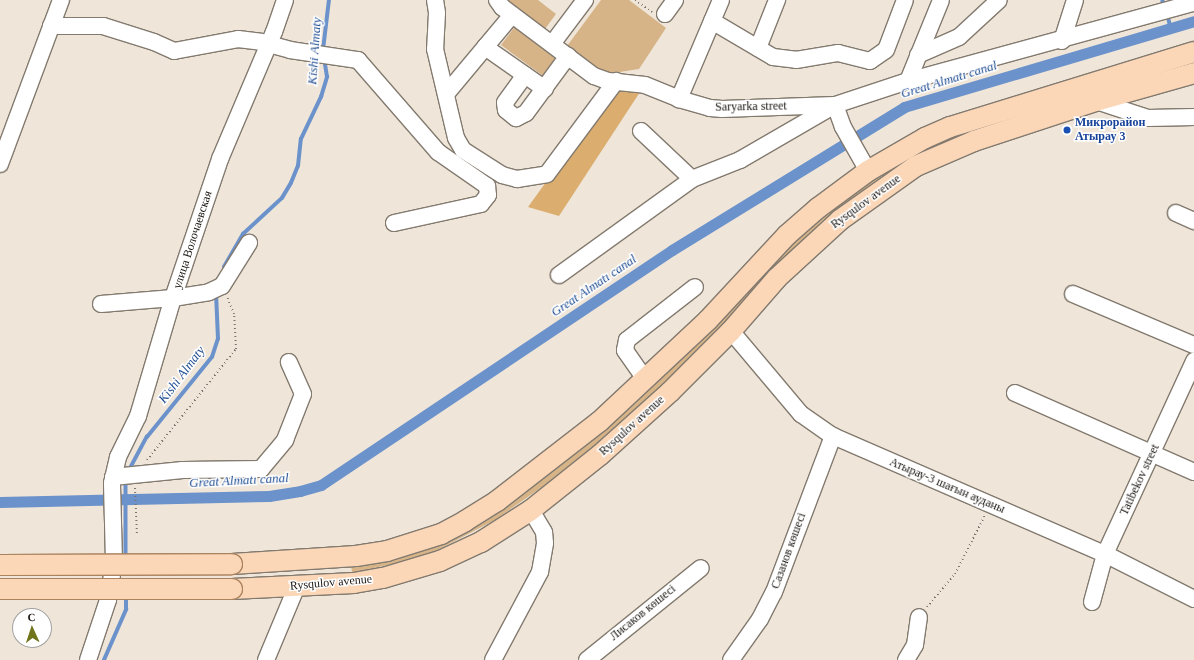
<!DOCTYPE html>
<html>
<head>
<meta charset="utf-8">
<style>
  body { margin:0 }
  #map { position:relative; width:1194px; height:660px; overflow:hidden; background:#efe6d9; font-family:Georgia,serif }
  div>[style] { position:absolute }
  .green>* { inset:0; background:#d6b488 }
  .forest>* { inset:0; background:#dbad6f }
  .stream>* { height:3.5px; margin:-1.75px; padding:0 1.75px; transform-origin:1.75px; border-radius:1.75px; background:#6c92cb }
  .canal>* { height:11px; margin:-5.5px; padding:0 5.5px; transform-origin:5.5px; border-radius:5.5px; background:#6c92cb }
  .path>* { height:2px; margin-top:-1px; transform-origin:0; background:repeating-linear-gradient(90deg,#7a746b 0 1px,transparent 0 4px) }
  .roads { filter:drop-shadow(1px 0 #837a6f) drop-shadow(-1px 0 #837a6f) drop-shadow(0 1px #837a6f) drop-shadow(0 -1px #837a6f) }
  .minor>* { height:16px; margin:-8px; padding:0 8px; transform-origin:8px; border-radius:8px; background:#fff }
  .major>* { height:20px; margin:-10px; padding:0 10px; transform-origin:10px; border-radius:10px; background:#fbd7b8 }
  .bridges { filter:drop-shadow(1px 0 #ab825e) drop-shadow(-1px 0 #ab825e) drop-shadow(0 1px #ab825e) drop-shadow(0 -1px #ab825e) }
  .major-bridge>* { height:20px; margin:-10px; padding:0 10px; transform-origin:10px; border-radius:10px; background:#fbd7b8 }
  .dots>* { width:11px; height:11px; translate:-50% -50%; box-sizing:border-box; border:2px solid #fff; border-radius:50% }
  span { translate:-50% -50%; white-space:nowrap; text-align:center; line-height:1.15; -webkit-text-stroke:3px #fff; paint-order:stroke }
  .street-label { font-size:12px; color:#191511 }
  .transit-label { font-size:12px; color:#164399; font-weight:700 }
  .left { translate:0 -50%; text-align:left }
  .water-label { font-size:13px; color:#1e4c92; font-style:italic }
  .north { position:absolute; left:12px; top:608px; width:40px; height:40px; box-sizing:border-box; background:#fff; border:1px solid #a3a1a0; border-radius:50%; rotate:357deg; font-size:11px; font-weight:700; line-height:16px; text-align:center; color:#191511 }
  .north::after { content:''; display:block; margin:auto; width:14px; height:18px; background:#70741b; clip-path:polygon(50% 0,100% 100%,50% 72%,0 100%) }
</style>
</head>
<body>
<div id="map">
  <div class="green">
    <i style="clip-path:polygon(507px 0,538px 0,556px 14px,545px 29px)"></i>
    <i style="clip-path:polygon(601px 0,629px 0,666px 28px,639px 69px,607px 74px,567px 46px)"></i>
    <i style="clip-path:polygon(516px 25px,560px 58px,546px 78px,501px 45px)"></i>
    <i style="clip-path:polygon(1194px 61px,1194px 69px,946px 142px,890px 170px,822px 221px,718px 332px,640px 410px,562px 473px,495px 520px,424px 557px,352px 573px,351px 563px,487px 514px,816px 215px,944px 134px)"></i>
  </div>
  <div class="forest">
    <i style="clip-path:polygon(616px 85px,640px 92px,559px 216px,528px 207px)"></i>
  </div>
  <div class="stream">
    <i style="left:1163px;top:0;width:3px;rotate:90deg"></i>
    <i style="left:1169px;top:20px;width:8px;rotate:76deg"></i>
    <i style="left:323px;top:50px;width:50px;rotate:-83.2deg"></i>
    <i style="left:224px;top:267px;width:38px;rotate:-60deg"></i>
    <i style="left:243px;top:234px;width:53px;rotate:-42.7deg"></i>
    <i style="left:282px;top:198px;width:17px;rotate:-59deg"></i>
    <i style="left:291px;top:183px;width:18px;rotate:-68deg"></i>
    <i style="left:298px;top:166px;width:27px;rotate:-84deg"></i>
    <i style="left:301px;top:139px;width:47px;rotate:-64.5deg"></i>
    <i style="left:321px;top:97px;width:21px;rotate:-73deg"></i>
    <i style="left:327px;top:77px;width:18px;rotate:-99deg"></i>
    <i style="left:128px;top:472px;width:40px;rotate:-62deg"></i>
    <i style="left:147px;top:437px;width:103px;rotate:-50.9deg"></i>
    <i style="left:212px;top:357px;width:19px;rotate:-72deg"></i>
    <i style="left:218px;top:339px;width:46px;rotate:-92.5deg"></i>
    <i style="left:126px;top:480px;width:79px;rotate:90deg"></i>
    <i style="left:104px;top:660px;width:55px;rotate:-66.3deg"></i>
    <i style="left:126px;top:610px;width:15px;rotate:-90deg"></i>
  </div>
  <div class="canal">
    <i style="left:0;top:502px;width:269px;rotate:-1.3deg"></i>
    <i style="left:269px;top:496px;width:31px;rotate:-9deg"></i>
    <i style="left:300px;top:491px;width:22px;rotate:-16deg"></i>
    <i style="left:321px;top:485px;width:422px;rotate:-33.8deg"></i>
    <i style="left:672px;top:250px;width:273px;rotate:-31.6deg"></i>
    <i style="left:904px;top:107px;width:302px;rotate:-16.5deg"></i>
  </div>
  <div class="path">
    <i style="left:635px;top:0;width:21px;rotate:35deg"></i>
    <i style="left:147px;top:460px;width:142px;rotate:-51.3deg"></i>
    <i style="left:236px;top:349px;width:35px;rotate:-93deg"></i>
    <i style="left:234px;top:314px;width:18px;rotate:-112deg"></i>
    <i style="left:135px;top:488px;width:47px;rotate:87.6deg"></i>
    <i style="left:927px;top:607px;width:43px;rotate:-49.7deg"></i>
    <i style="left:955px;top:574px;width:66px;rotate:-63deg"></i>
  </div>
  <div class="roads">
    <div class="minor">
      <i style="left:435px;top:0;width:13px;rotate:81deg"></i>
      <i style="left:437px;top:13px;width:36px;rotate:93deg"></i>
      <i style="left:435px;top:49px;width:91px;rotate:76.7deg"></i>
      <i style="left:456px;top:138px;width:14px;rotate:60deg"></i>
      <i style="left:463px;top:150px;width:46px;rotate:32.7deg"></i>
      <i style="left:502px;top:175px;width:16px;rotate:15deg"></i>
      <i style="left:517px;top:179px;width:30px;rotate:-9deg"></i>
      <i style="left:547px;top:174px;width:116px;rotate:-53.4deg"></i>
      <i style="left:497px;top:0;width:9px;rotate:54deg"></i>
      <i style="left:502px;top:7px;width:115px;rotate:36.9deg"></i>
      <i style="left:594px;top:76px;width:15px;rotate:20deg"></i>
      <i style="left:608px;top:81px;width:37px;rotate:6deg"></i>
      <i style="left:645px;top:85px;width:37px;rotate:22deg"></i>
      <i style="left:721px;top:0;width:108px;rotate:113deg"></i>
      <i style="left:679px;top:99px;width:32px;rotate:16deg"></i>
      <i style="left:710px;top:108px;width:12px;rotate:5deg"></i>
      <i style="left:722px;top:109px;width:113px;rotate:-2deg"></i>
      <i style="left:665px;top:14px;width:17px;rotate:-54deg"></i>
      <i style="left:712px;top:21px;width:71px;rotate:30.5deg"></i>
      <i style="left:773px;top:57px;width:23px;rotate:7deg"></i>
      <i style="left:796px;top:60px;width:43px;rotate:-9.5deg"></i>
      <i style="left:838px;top:53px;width:33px;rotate:14deg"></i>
      <i style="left:870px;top:61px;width:19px;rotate:-35deg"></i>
      <i style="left:886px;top:50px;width:53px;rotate:-69.2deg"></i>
      <i style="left:51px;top:26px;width:52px"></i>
      <i style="left:103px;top:26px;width:53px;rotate:17.4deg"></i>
      <i style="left:154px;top:42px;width:22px;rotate:24deg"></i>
      <i style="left:174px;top:51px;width:65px;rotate:-10.6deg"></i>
      <i style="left:238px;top:39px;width:23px;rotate:7deg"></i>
      <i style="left:261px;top:42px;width:30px;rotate:15deg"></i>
      <i style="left:290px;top:50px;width:69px;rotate:8.4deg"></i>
      <i style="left:358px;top:60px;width:122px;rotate:49deg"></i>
      <i style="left:438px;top:152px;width:60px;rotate:34.8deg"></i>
      <i style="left:487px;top:186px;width:9px;rotate:84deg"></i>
      <i style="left:488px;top:195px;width:11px;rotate:128deg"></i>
      <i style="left:481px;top:204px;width:89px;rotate:167.7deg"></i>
      <i style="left:1062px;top:41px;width:43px;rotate:-72.4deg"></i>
      <i style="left:552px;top:44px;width:55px;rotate:-53.1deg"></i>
      <i style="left:485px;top:47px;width:73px;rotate:35deg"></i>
      <i style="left:758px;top:48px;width:52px;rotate:-68.4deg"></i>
      <i style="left:918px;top:55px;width:45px;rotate:-23.7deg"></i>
      <i style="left:959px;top:37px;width:54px;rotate:-42.8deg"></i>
      <i style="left:525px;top:75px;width:34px;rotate:126deg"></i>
      <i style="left:505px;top:103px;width:7px;rotate:82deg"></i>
      <i style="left:506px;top:110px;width:13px;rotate:39deg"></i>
      <i style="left:516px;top:118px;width:11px;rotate:-27deg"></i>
      <i style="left:526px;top:113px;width:71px;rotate:-53.6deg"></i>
      <i style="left:908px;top:81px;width:87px;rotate:-67.8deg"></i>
      <i style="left:446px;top:94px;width:103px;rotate:-50.1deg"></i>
      <i style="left:1096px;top:101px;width:55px;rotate:18.1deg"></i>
      <i style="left:1148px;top:118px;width:46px;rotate:-1.2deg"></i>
      <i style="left:641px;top:131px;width:70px;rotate:43.3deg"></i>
      <i style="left:692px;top:179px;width:52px;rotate:-21.6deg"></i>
      <i style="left:740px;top:160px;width:108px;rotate:-30.1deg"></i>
      <i style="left:0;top:164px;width:175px;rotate:-69.6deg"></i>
      <i style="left:868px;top:171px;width:51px;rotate:-119.6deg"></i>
      <i style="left:843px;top:127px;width:23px;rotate:-110deg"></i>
      <i style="left:835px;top:105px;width:77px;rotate:-18.2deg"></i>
      <i style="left:908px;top:81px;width:296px;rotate:-15.3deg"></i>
      <i style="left:1176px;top:213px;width:20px;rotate:24deg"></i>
      <i style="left:559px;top:275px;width:164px;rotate:-35.8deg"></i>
      <i style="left:1073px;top:294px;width:131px;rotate:22.9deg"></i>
      <i style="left:101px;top:304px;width:72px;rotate:-4.8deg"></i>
      <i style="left:173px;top:298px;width:36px;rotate:-9deg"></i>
      <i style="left:209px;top:292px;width:14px;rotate:-25deg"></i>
      <i style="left:222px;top:286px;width:51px;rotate:-57.9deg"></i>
      <i style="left:731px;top:331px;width:109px;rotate:49.9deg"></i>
      <i style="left:801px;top:414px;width:39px;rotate:35deg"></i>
      <i style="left:833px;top:436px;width:296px;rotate:23.5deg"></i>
      <i style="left:1105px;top:554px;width:100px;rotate:26.8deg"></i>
      <i style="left:645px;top:379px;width:35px;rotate:-125deg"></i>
      <i style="left:625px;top:350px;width:10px;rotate:-79deg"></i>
      <i style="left:627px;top:340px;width:86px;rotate:-37.9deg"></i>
      <i style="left:1015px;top:393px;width:196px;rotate:23.8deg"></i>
      <i style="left:113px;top:477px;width:70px;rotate:-5.7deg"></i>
      <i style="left:183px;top:470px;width:78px;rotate:-0.7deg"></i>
      <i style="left:261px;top:469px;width:38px;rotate:-50deg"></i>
      <i style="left:285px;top:440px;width:49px;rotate:-68.6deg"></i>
      <i style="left:303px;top:394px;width:35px;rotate:-114deg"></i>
      <i style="left:1092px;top:602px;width:50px;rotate:-74.8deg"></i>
      <i style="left:1105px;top:554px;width:213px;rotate:-65.2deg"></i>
      <i style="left:88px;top:660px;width:63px;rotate:-71.6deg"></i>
      <i style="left:108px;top:600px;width:39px;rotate:-81deg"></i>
      <i style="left:114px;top:561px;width:78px;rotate:-91.5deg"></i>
      <i style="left:112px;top:483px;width:27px;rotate:-77deg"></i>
      <i style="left:118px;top:457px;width:46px;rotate:-64deg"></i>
      <i style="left:138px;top:416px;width:123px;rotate:-73.5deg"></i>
      <i style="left:173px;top:298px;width:147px;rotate:-71.3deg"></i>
      <i style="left:220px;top:159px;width:138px;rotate:-67deg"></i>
      <i style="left:274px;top:32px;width:34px;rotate:-71deg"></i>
      <i style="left:266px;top:660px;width:80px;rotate:-67.3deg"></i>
      <i style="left:493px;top:660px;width:100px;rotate:-61.9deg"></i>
      <i style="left:540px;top:572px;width:29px;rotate:-80deg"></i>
      <i style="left:545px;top:543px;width:11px;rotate:-95deg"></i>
      <i style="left:544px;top:532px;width:26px;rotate:-121deg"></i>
      <i style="left:587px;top:660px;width:146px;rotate:-38.9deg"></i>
      <i style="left:731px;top:660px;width:50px;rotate:-54.7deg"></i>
      <i style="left:760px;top:619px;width:30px;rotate:-63deg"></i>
      <i style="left:774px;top:592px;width:167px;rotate:-69.3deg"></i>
      <i style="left:906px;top:660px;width:17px;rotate:-59deg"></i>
      <i style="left:915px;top:645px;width:28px;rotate:-82deg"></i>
    </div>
    <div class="major">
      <i style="left:232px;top:564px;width:124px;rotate:-3.7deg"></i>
      <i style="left:356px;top:556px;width:31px;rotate:-9deg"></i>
      <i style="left:387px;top:551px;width:57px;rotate:-17.5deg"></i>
      <i style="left:441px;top:534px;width:27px;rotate:-28deg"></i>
      <i style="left:465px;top:521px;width:38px;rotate:-32deg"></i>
      <i style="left:497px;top:501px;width:129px;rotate:-37.8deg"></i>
      <i style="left:599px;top:422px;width:149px;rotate:-43.1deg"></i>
      <i style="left:708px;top:320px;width:116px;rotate:-47.1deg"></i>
      <i style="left:787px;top:235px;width:41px;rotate:-41.1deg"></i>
      <i style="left:818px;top:208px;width:62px;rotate:-36.5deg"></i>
      <i style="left:868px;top:171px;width:66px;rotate:-30.1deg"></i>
      <i style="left:925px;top:138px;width:27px;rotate:-24deg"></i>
      <i style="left:950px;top:127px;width:255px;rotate:-17.1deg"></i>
      <i style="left:232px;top:589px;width:122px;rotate:-2.8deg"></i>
      <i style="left:354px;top:583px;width:29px;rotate:-10deg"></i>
      <i style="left:383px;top:578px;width:59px;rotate:-16.6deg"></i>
      <i style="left:440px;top:561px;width:45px;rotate:-24.9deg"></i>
      <i style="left:481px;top:542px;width:59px;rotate:-32.6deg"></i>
      <i style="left:531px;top:510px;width:88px;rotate:-38.6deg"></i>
      <i style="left:600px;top:455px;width:94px;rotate:-42deg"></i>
      <i style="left:670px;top:392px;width:86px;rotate:-45deg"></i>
      <i style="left:731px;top:331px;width:70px;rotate:-49deg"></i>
      <i style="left:777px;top:278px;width:86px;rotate:-42.6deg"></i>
      <i style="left:840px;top:220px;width:93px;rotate:-35.4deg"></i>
      <i style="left:916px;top:166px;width:63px;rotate:-23.3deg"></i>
      <i style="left:974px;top:141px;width:128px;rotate:-18.2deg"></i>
      <i style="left:1096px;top:101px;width:102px;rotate:-15.9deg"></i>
    </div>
  </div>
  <div class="bridges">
    <div class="major-bridge">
      <i style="left:0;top:565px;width:232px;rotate:-0.2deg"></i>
      <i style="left:0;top:589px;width:232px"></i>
    </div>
  </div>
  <div class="dots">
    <i style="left:1067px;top:130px;background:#1a4fb4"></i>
  </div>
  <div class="street-label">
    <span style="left:751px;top:107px;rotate:-1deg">Saryarka street</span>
    <span style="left:866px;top:202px;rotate:-36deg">Rysqulov avenue</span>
    <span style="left:193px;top:240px;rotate:-72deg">улица Волочаевская</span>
    <span style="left:632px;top:426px;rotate:-42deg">Rysqulov avenue</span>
    <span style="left:1140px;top:480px;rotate:-65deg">Tatibekov street</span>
    <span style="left:947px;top:486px;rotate:23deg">Атырау-3 шағын ауданы</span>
    <span style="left:789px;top:551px;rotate:-70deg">Сазанов көшесі</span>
    <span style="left:331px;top:583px;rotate:-5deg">Rysqulov avenue</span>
    <span style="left:643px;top:613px;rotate:-39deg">Лисаков көшесі</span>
  </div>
  <div class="transit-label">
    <span class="left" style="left:1075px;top:130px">Микрорайон<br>Атырау 3</span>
  </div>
  <div class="water-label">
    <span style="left:315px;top:51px;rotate:-86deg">Kіshі Almaty</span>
    <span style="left:949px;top:80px;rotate:-17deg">Great Almatı canal</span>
    <span style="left:594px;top:286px;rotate:-34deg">Great Almatı canal</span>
    <span style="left:182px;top:375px;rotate:-53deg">Kіshі Almaty</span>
    <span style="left:239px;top:481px;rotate:-3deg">Great Almatı canal</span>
  </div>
  <div class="north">С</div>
</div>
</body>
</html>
